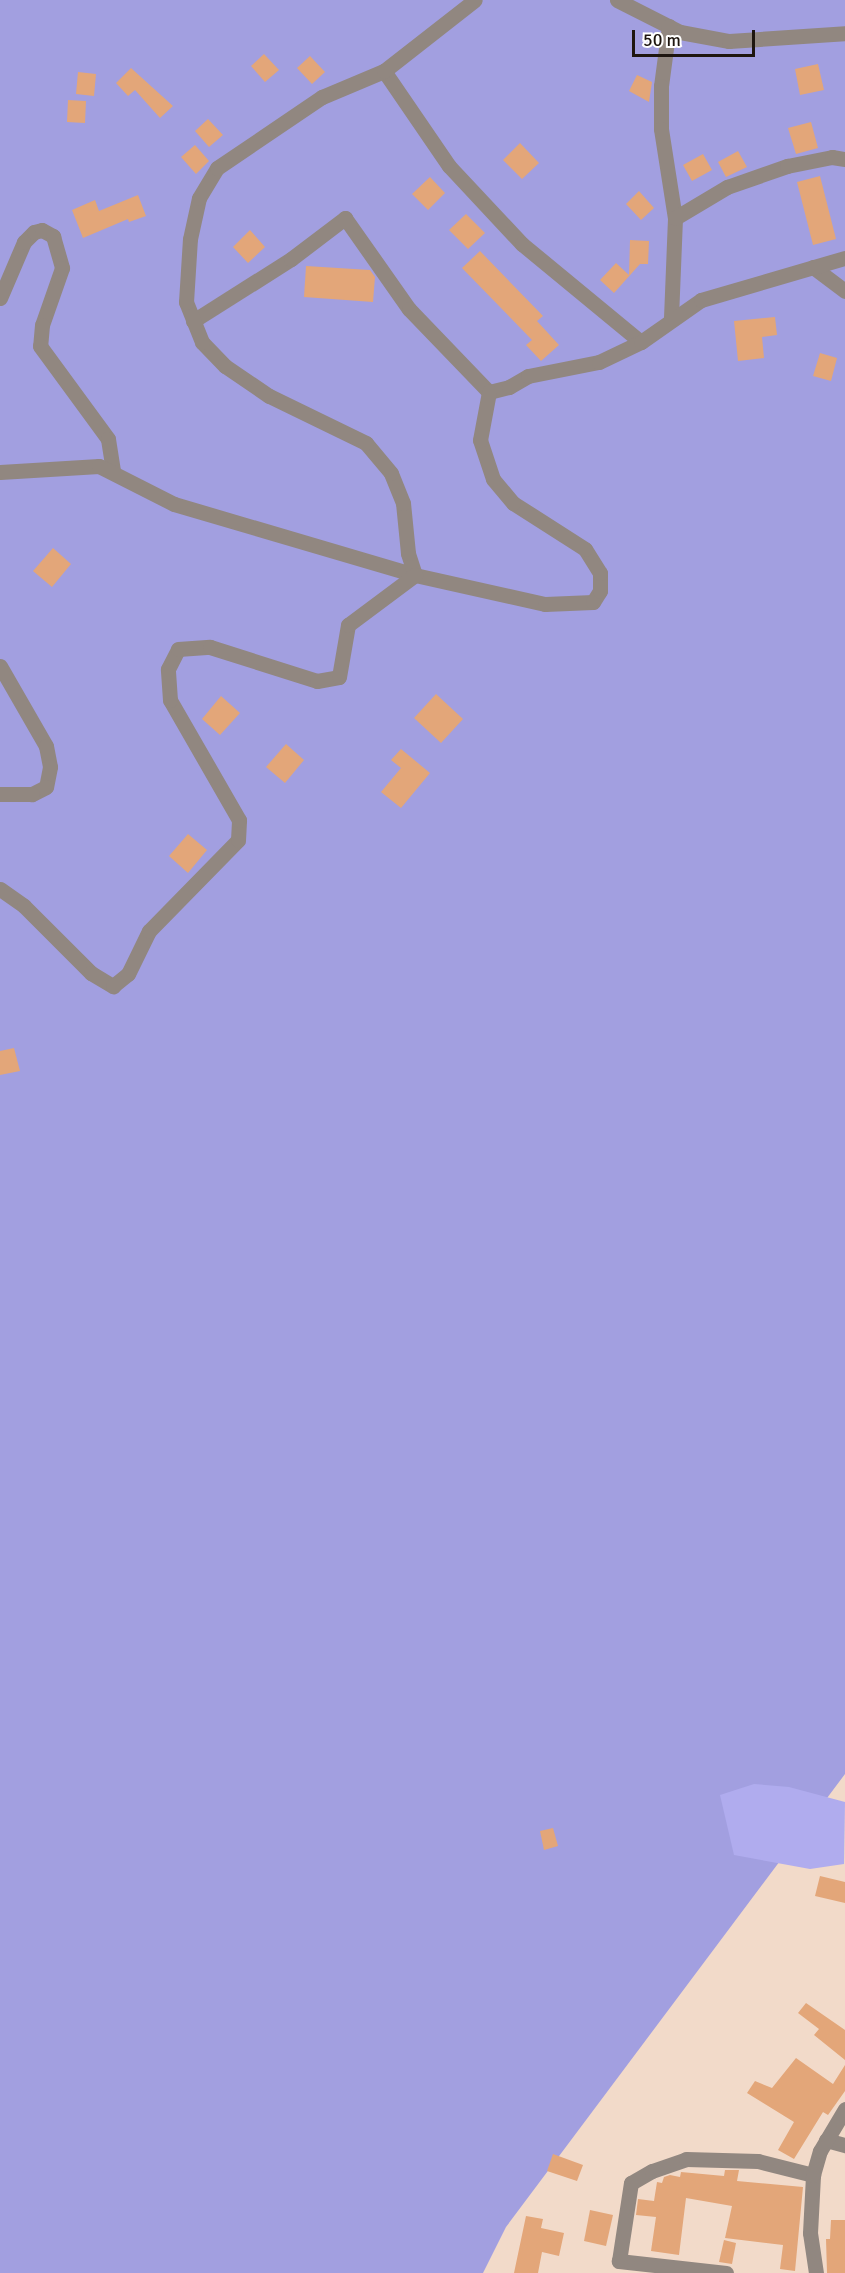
<!DOCTYPE html>
<html>
<head>
<meta charset="utf-8">
<style>
  body { margin:0 }
  #map { position:relative; width:845px; height:2273px; overflow:hidden; background:#f2dac9; font-family:Signika,sans-serif }
  div>[style] { position:absolute }
  .forest>* { inset:0; background:#a29fe0 }
  .water>* { inset:0; background:#b0acee }
  .building>* { inset:0; background:#e3a679 }
  .minor>* { height:15px; margin:-7.5px; padding:0 7.5px; transform-origin:7.5px; border-radius:7.5px; background:#918780 }
  span { translate:-50% -50%; white-space:nowrap; text-align:center; line-height:1.15; -webkit-text-stroke:4.5px #fff; paint-order:stroke }
  .scale { position:absolute; left:632px; top:30px; width:123px; height:27px; box-sizing:border-box; border:3px solid #1e1610; border-top:0; padding-left:8px; font-size:18px; line-height:21px; white-space:nowrap; color:#1e1610; -webkit-text-stroke:4px #fff; paint-order:stroke }
</style>
</head>
<body>
<div id="map">
  <div class="forest">
    <i style="clip-path:polygon(0 0,845px 0,845px 1774px,506px 2227px,483px 2273px,0 2273px)"></i>
  </div>
  <div class="water">
    <i style="clip-path:polygon(754px 1784px,789px 1787px,845px 1802px,844px 1864px,810px 1869px,734px 1855px,720px 1795px)"></i>
  </div>
  <div class="building">
    <i style="clip-path:polygon(264px 54px,279px 70px,265px 82px,251px 66px)"></i>
    <i style="clip-path:polygon(310px 56px,325px 72px,312px 84px,297px 68px)"></i>
    <i style="clip-path:polygon(818px 64px,824px 90px,800px 95px,795px 69px)"></i>
    <i style="clip-path:polygon(131px 68px,173px 106px,160px 118px,135px 90px,128px 96px,116px 83px)"></i>
    <i style="clip-path:polygon(78px 72px,96px 74px,94px 96px,76px 94px)"></i>
    <i style="clip-path:polygon(637px 75px,652px 82px,649px 102px,629px 91px)"></i>
    <i style="clip-path:polygon(68px 100px,86px 101px,85px 123px,67px 122px)"></i>
    <i style="clip-path:polygon(208px 119px,223px 135px,209px 147px,195px 131px)"></i>
    <i style="clip-path:polygon(811px 122px,818px 148px,796px 154px,788px 128px)"></i>
    <i style="clip-path:polygon(520px 143px,539px 163px,522px 179px,503px 160px)"></i>
    <i style="clip-path:polygon(195px 145px,209px 161px,196px 174px,181px 157px)"></i>
    <i style="clip-path:polygon(738px 151px,747px 167px,726px 177px,718px 162px)"></i>
    <i style="clip-path:polygon(703px 154px,712px 170px,692px 181px,683px 165px)"></i>
    <i style="clip-path:polygon(820px 176px,836px 239px,813px 245px,797px 182px)"></i>
    <i style="clip-path:polygon(430px 177px,445px 193px,428px 210px,412px 194px)"></i>
    <i style="clip-path:polygon(639px 191px,654px 208px,641px 220px,626px 204px)"></i>
    <i style="clip-path:polygon(138px 195px,146px 216px,129px 222px,128px 219px,83px 238px,72px 210px,95px 200px,99px 211px)"></i>
    <i style="clip-path:polygon(466px 214px,485px 233px,468px 249px,449px 230px)"></i>
    <i style="clip-path:polygon(250px 230px,265px 247px,248px 263px,233px 247px)"></i>
    <i style="clip-path:polygon(630px 240px,649px 241px,648px 264px,640px 264px,614px 293px,600px 280px,616px 263px,629px 275px)"></i>
    <i style="clip-path:polygon(480px 251px,543px 316px,537px 321px,559px 345px,541px 361px,526px 345px,532px 340px,462px 268px)"></i>
    <i style="clip-path:polygon(306px 266px,370px 270px,375px 277px,373px 302px,304px 297px)"></i>
    <i style="clip-path:polygon(775px 317px,777px 335px,762px 337px,764px 358px,738px 361px,734px 321px)"></i>
    <i style="clip-path:polygon(820px 353px,837px 358px,831px 381px,813px 376px)"></i>
    <i style="clip-path:polygon(53px 548px,71px 564px,52px 587px,33px 571px)"></i>
    <i style="clip-path:polygon(436px 694px,463px 719px,441px 743px,414px 718px)"></i>
    <i style="clip-path:polygon(221px 696px,240px 713px,220px 735px,202px 719px)"></i>
    <i style="clip-path:polygon(286px 744px,304px 760px,285px 783px,266px 767px)"></i>
    <i style="clip-path:polygon(401px 749px,430px 773px,401px 808px,381px 792px,401px 768px,391px 760px)"></i>
    <i style="clip-path:polygon(188px 834px,207px 850px,188px 873px,169px 856px)"></i>
    <i style="clip-path:polygon(14px 1048px,20px 1071px,0 1075px,0 1051px)"></i>
    <i style="clip-path:polygon(553px 1828px,558px 1846px,544px 1850px,540px 1831px)"></i>
    <i style="clip-path:polygon(820px 1876px,845px 1882px,845px 1903px,815px 1896px)"></i>
    <i style="clip-path:polygon(806px 2003px,845px 2030px,845px 2060px,814px 2035px,819px 2029px,798px 2013px)"></i>
    <i style="clip-path:polygon(796px 2058px,833px 2084px,845px 2065px,845px 2091px,828px 2115px,823px 2112px,794px 2159px,778px 2150px,794px 2122px,747px 2093px,755px 2081px,772px 2088px)"></i>
    <i style="clip-path:polygon(553px 2154px,583px 2165px,577px 2181px,547px 2171px)"></i>
    <i style="clip-path:polygon(725px 2170px,739px 2170px,737px 2181px,803px 2187px,795px 2271px,780px 2269px,783px 2245px,725px 2238px,732px 2206px,686px 2198px,679px 2255px,651px 2251px,656px 2217px,636px 2215px,638px 2199px,654px 2201px,657px 2182px,662px 2183px,664px 2177px,670px 2175px,680px 2177px,681px 2172px,724px 2176px)"></i>
    <i style="clip-path:polygon(590px 2210px,613px 2215px,606px 2246px,584px 2241px)"></i>
    <i style="clip-path:polygon(526px 2216px,543px 2219px,541px 2228px,564px 2233px,559px 2256px,542px 2252px,538px 2273px,514px 2273px)"></i>
    <i style="clip-path:polygon(831px 2220px,845px 2220px,845px 2273px,827px 2273px,826px 2239px,830px 2239px)"></i>
    <i style="clip-path:polygon(724px 2240px,736px 2243px,732px 2264px,719px 2262px)"></i>
  </div>
  <div class="minor">
    <i style="left:617px;top:0;width:71px;rotate:26.9deg"></i>
    <i style="left:680px;top:32px;width:50px;rotate:10.4deg"></i>
    <i style="left:729px;top:41px;width:116px;rotate:-3.9deg"></i>
    <i style="left:669px;top:26px;width:61px;rotate:97.6deg"></i>
    <i style="left:661px;top:86px;width:43px;rotate:90deg"></i>
    <i style="left:661px;top:129px;width:90px;rotate:81.1deg"></i>
    <i style="left:675px;top:218px;width:100px;rotate:92.3deg"></i>
    <i style="left:384px;top:71px;width:115px;rotate:55.6deg"></i>
    <i style="left:449px;top:166px;width:107px;rotate:46.9deg"></i>
    <i style="left:522px;top:244px;width:154px;rotate:39.5deg"></i>
    <i style="left:675px;top:218px;width:61px;rotate:-30.8deg"></i>
    <i style="left:727px;top:187px;width:64px;rotate:-19.3deg"></i>
    <i style="left:787px;top:166px;width:46px;rotate:-11.3deg"></i>
    <i style="left:832px;top:157px;width:13px;rotate:9deg"></i>
    <i style="left:813px;top:267px;width:40px;rotate:37deg"></i>
    <i style="left:0;top:298px;width:61px;rotate:-66.8deg"></i>
    <i style="left:24px;top:242px;width:14px;rotate:-45deg"></i>
    <i style="left:34px;top:232px;width:8px;rotate:-14deg"></i>
    <i style="left:42px;top:230px;width:13px;rotate:29deg"></i>
    <i style="left:53px;top:236px;width:33px;rotate:74deg"></i>
    <i style="left:62px;top:268px;width:60px;rotate:109.3deg"></i>
    <i style="left:42px;top:325px;width:21px;rotate:95deg"></i>
    <i style="left:40px;top:346px;width:115px;rotate:53.8deg"></i>
    <i style="left:108px;top:439px;width:32px;rotate:81deg"></i>
    <i style="left:193px;top:321px;width:116px;rotate:-32.3deg"></i>
    <i style="left:291px;top:259px;width:68px;rotate:-37.2deg"></i>
    <i style="left:345px;top:218px;width:111px;rotate:54.9deg"></i>
    <i style="left:409px;top:309px;width:115px;rotate:46.1deg"></i>
    <i style="left:489px;top:392px;width:21px;rotate:-14deg"></i>
    <i style="left:509px;top:387px;width:22px;rotate:-30deg"></i>
    <i style="left:528px;top:376px;width:72px;rotate:-11.2deg"></i>
    <i style="left:599px;top:362px;width:47px;rotate:-25.5deg"></i>
    <i style="left:641px;top:342px;width:73px;rotate:-35deg"></i>
    <i style="left:701px;top:300px;width:150px;rotate:-16.3deg"></i>
    <i style="left:0;top:472px;width:99px;rotate:-3.5deg"></i>
    <i style="left:99px;top:466px;width:84px;rotate:26.9deg"></i>
    <i style="left:174px;top:504px;width:251px;rotate:16.4deg"></i>
    <i style="left:415px;top:575px;width:133px;rotate:12.6deg"></i>
    <i style="left:545px;top:604px;width:48px;rotate:-2.4deg"></i>
    <i style="left:593px;top:602px;width:13px;rotate:-58deg"></i>
    <i style="left:600px;top:591px;width:18px;rotate:-90deg"></i>
    <i style="left:600px;top:573px;width:28px;rotate:-122deg"></i>
    <i style="left:585px;top:549px;width:85px;rotate:-147.4deg"></i>
    <i style="left:513px;top:503px;width:31px;rotate:-130deg"></i>
    <i style="left:493px;top:479px;width:41px;rotate:-108.4deg"></i>
    <i style="left:480px;top:440px;width:49px;rotate:-79.4deg"></i>
    <i style="left:415px;top:575px;width:23px;rotate:-108deg"></i>
    <i style="left:408px;top:553px;width:50px;rotate:-95.7deg"></i>
    <i style="left:403px;top:503px;width:32px;rotate:-112deg"></i>
    <i style="left:391px;top:473px;width:39px;rotate:-130deg"></i>
    <i style="left:366px;top:443px;width:108px;rotate:-154.1deg"></i>
    <i style="left:269px;top:396px;width:53px;rotate:-145.7deg"></i>
    <i style="left:225px;top:366px;width:33px;rotate:-134deg"></i>
    <i style="left:202px;top:342px;width:43px;rotate:-111.8deg"></i>
    <i style="left:186px;top:302px;width:63px;rotate:-86.4deg"></i>
    <i style="left:190px;top:239px;width:42px;rotate:-77.6deg"></i>
    <i style="left:199px;top:198px;width:35px;rotate:-59deg"></i>
    <i style="left:217px;top:168px;width:127px;rotate:-34.1deg"></i>
    <i style="left:322px;top:97px;width:67px;rotate:-22.8deg"></i>
    <i style="left:384px;top:71px;width:115px;rotate:-38deg"></i>
    <i style="left:0;top:666px;width:92px;rotate:60.1deg"></i>
    <i style="left:46px;top:746px;width:21px;rotate:79deg"></i>
    <i style="left:50px;top:767px;width:20px;rotate:101deg"></i>
    <i style="left:46px;top:787px;width:16px;rotate:153deg"></i>
    <i style="left:32px;top:794px;width:32px;rotate:180deg"></i>
    <i style="left:0;top:889px;width:29px;rotate:35deg"></i>
    <i style="left:24px;top:906px;width:95px;rotate:45deg"></i>
    <i style="left:91px;top:973px;width:26px;rotate:31deg"></i>
    <i style="left:113px;top:986px;width:19px;rotate:-39deg"></i>
    <i style="left:128px;top:974px;width:48px;rotate:-64deg"></i>
    <i style="left:149px;top:931px;width:127px;rotate:-45.6deg"></i>
    <i style="left:238px;top:840px;width:20px;rotate:-87deg"></i>
    <i style="left:239px;top:820px;width:138px;rotate:-119.9deg"></i>
    <i style="left:170px;top:700px;width:31px;rotate:-94deg"></i>
    <i style="left:168px;top:669px;width:22px;rotate:-63deg"></i>
    <i style="left:178px;top:649px;width:32px;rotate:-4deg"></i>
    <i style="left:210px;top:647px;width:112px;rotate:17.6deg"></i>
    <i style="left:317px;top:681px;width:22px;rotate:-10deg"></i>
    <i style="left:339px;top:677px;width:53px;rotate:-80.2deg"></i>
    <i style="left:348px;top:625px;width:84px;rotate:-36.7deg"></i>
    <i style="left:826px;top:2140px;width:20px;rotate:15deg"></i>
    <i style="left:726px;top:2273px;width:108px;rotate:-173.6deg"></i>
    <i style="left:619px;top:2261px;width:79px;rotate:-81.3deg"></i>
    <i style="left:631px;top:2183px;width:24px;rotate:-30deg"></i>
    <i style="left:652px;top:2171px;width:36px;rotate:-19deg"></i>
    <i style="left:686px;top:2159px;width:72px;rotate:1.6deg"></i>
    <i style="left:758px;top:2161px;width:57px;rotate:14.3deg"></i>
    <i style="left:816px;top:2273px;width:40px;rotate:-98.5deg"></i>
    <i style="left:810px;top:2233px;width:58px;rotate:-87deg"></i>
    <i style="left:813px;top:2175px;width:25px;rotate:-74deg"></i>
    <i style="left:820px;top:2151px;width:49px;rotate:-59.2deg"></i>
  </div>
  <div class="scale">50 m</div>
</div>
</body>
</html>
